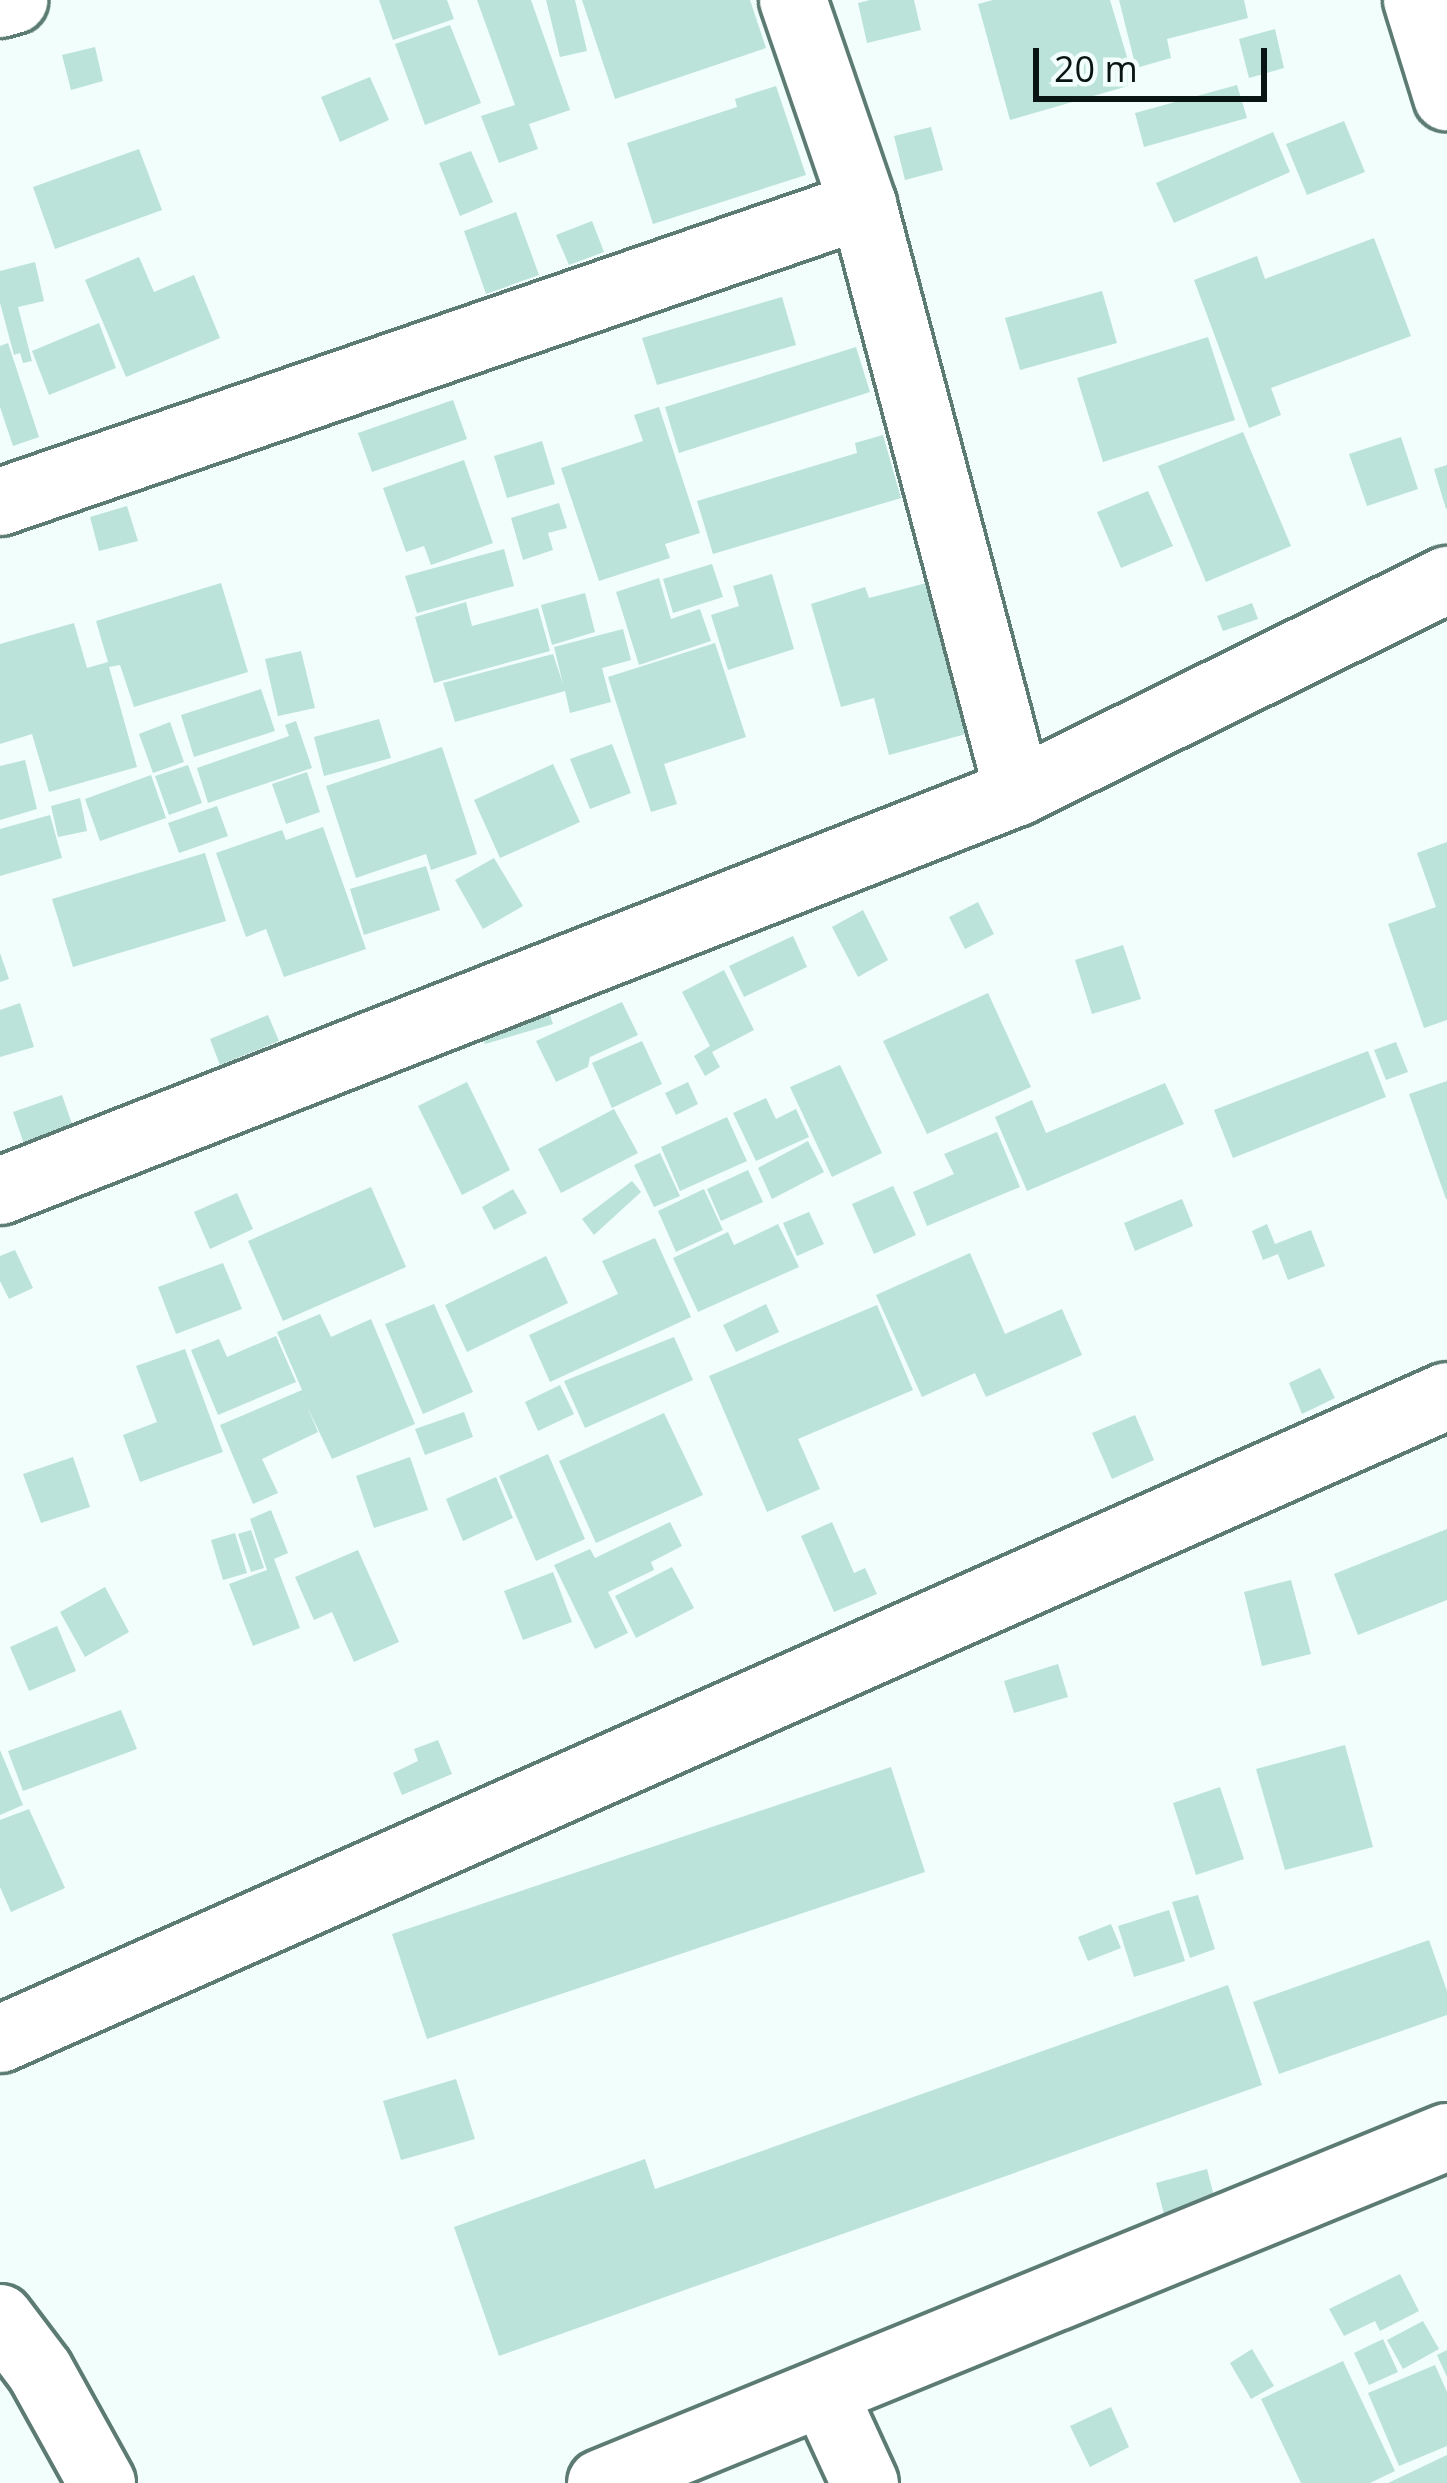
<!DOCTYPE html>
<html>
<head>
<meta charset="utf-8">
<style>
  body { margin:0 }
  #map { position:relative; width:1447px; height:2483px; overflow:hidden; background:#f1fefb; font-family:"Open Sans",sans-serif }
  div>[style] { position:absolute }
  .building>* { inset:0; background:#bce3d9 }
  .roads { filter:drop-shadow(3px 0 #5c7b73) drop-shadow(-3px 0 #5c7b73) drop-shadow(0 3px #5c7b73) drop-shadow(0 -3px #5c7b73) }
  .street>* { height:66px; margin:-33px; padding:0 33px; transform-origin:33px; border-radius:33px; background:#fff }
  span { translate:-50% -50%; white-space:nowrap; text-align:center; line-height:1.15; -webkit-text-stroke:9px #f1fefb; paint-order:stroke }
  .scale { position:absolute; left:1033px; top:48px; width:234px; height:54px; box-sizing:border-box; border:6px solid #091513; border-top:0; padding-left:15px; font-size:36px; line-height:42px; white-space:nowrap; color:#091513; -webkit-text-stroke:9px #f1fefb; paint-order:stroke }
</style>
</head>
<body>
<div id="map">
  <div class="building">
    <i style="clip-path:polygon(379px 0,447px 0,454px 19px,393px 40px)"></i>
    <i style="clip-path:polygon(477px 0,531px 0,570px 110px,529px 124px,538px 149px,499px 163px,481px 116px,515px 105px)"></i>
    <i style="clip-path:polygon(546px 0,575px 0,587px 51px,560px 57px)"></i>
    <i style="clip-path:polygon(582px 0,750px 0,766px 48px,615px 99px)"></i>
    <i style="clip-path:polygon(870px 0,914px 0,921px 30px,867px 43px,858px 3px)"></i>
    <i style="clip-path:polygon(993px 0,1110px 0,1135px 84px,1010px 120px,978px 4px)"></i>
    <i style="clip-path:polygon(1119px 0,1244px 0,1248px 18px,1167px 39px,1171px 58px,1136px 68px)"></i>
    <i style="clip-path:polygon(450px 25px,481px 103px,425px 125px,395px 44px)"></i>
    <i style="clip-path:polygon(1275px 29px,1284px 68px,1249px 78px,1239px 39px)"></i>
    <i style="clip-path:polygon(95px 47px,103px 81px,71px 90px,62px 55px)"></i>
    <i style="clip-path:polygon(370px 77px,389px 120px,340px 142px,321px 97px)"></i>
    <i style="clip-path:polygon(1237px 85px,1247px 118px,1144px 147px,1135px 113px)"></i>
    <i style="clip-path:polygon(776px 86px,806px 175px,653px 224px,627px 143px,737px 107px,735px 99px)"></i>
    <i style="clip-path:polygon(1344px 121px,1365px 172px,1307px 195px,1286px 144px)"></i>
    <i style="clip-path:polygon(931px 127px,943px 170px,905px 180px,894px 136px)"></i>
    <i style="clip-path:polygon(1273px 132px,1290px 172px,1174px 223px,1156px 183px)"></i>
    <i style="clip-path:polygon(139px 149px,162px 210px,55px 249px,33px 187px)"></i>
    <i style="clip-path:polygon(471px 151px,493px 202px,460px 216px,439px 163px)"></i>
    <i style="clip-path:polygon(516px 212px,539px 275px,486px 294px,464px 231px)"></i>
    <i style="clip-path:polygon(592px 221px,604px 252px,569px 265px,556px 235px)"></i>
    <i style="clip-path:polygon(1374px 238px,1411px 336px,1271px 388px,1281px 415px,1249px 428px,1194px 280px,1257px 256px,1265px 279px)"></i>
    <i style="clip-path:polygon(139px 257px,154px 292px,194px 275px,220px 338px,126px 377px,85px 280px)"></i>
    <i style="clip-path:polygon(35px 262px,44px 301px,18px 307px,32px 361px,23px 363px,20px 353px,14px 355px,0 303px,0 271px)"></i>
    <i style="clip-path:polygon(1102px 291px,1117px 343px,1020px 370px,1005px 318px)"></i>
    <i style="clip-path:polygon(782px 297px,796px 345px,657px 385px,642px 338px)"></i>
    <i style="clip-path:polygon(99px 323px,116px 368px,49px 395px,32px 351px)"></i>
    <i style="clip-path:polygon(1208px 337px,1235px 420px,1103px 462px,1077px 378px)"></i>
    <i style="clip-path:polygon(8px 343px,39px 437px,13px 446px,0 407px,0 346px)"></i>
    <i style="clip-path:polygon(856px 347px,870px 392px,679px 453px,665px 407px)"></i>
    <i style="clip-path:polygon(453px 400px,467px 439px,372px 472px,358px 433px)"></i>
    <i style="clip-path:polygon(659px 407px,700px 533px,665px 544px,670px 558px,599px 581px,561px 468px,643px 441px,634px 415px)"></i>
    <i style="clip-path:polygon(1243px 432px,1291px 546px,1206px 582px,1158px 466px)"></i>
    <i style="clip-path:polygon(883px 435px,901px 498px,713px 554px,697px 501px,857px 453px,855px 443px)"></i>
    <i style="clip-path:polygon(1401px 437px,1418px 489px,1367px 506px,1349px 454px)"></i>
    <i style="clip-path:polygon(542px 441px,555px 484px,507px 498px,494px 456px)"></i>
    <i style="clip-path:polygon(464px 460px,493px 543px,431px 565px,424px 546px,406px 552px,383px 488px)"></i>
    <i style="clip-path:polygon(1447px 465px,1447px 508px,1446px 509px,1434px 469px)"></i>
    <i style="clip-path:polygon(1148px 491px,1173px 546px,1121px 568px,1097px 512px)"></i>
    <i style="clip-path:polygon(559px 503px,567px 528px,548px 533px,553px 550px,523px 560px,511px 518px)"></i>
    <i style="clip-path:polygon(127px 506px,138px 541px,99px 551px,90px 517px)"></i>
    <i style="clip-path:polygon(504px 549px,514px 586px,417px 613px,405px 576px)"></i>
    <i style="clip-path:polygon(712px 564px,723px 597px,673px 613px,663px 579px)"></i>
    <i style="clip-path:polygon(772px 574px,794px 649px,728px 670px,711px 615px,739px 606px,733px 586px)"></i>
    <i style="clip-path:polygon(659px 578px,671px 619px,700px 609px,711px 641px,639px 665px,616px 592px)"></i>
    <i style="clip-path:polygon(934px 581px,977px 731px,889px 755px,874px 698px,841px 707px,811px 604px,865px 587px,869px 598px)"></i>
    <i style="clip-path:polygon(221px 583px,248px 672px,134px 707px,120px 665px,109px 667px,137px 767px,49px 792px,32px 734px,0 744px,0 644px,74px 623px,87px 668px,108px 662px,96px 621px)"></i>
    <i style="clip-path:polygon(585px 593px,595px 632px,552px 645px,541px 605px)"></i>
    <i style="clip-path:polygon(466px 602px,472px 626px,538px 608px,550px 651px,434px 683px,415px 617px)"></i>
    <i style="clip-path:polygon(1252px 603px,1258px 619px,1223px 631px,1217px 616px)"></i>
    <i style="clip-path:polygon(623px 629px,631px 660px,602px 668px,611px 702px,570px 713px,565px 691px,455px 722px,443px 683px,553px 654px,563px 684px,554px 647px)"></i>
    <i style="clip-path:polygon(715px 643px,746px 737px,664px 764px,677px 804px,651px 812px,608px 677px)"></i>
    <i style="clip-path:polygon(301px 651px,315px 708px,278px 716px,265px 659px)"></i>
    <i style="clip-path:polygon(261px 689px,275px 731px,194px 757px,181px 715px)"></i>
    <i style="clip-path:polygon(379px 719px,391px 758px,324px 776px,314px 737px)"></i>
    <i style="clip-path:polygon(296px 721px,312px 768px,208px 803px,197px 768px,289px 736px,285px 725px)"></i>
    <i style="clip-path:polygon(170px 722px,184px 762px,153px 773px,139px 734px)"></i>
    <i style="clip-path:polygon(612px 744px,631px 793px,590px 809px,570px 759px)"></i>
    <i style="clip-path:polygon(442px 747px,477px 854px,431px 870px,426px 854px,356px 878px,326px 786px)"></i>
    <i style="clip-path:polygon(25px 760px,37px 809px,0 820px,0 766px)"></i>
    <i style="clip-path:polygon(553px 764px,580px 822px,500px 858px,474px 800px)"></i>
    <i style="clip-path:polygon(188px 765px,202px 803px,169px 815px,155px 776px)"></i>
    <i style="clip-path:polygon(307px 772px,320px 812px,286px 824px,272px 784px)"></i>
    <i style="clip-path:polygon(151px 775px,166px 818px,100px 841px,85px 799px)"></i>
    <i style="clip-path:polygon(80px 798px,87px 831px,58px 837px,51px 806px)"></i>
    <i style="clip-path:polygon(217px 806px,228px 836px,179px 853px,168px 823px)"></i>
    <i style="clip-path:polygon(50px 815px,62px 858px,0 876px,0 829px)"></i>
    <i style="clip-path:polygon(323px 827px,366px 949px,284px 977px,266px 929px,246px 937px,216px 853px,282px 830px,286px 840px)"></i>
    <i style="clip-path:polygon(1447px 842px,1447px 1020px,1424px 1028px,1388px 924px,1436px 907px,1417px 853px)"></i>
    <i style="clip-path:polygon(205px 853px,226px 921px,73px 967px,52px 899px)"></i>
    <i style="clip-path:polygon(494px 858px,523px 906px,483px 929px,455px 880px)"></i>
    <i style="clip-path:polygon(426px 866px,440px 910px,364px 935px,350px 889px)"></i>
    <i style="clip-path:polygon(978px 902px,994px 934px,965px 949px,949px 917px)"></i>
    <i style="clip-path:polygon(863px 910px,888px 960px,858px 977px,832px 927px)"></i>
    <i style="clip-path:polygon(793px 936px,807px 967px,744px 997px,729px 966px)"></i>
    <i style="clip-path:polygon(1123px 945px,1141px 999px,1092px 1014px,1075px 960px)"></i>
    <i style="clip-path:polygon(0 953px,9px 979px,0 982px)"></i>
    <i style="clip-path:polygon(724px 970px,754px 1030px,712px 1052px,720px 1067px,705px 1076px,694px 1056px,710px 1046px,682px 992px)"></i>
    <i style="clip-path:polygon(988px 993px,1031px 1087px,927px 1134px,883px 1041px)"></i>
    <i style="clip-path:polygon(544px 997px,553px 1024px,485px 1044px,478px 1018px)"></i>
    <i style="clip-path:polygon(622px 1002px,638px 1035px,590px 1057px,588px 1067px,556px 1082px,536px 1041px)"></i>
    <i style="clip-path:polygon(20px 1003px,34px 1047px,0 1057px,0 1010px)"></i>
    <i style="clip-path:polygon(268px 1015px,279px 1041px,220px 1065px,210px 1039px)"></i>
    <i style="clip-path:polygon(642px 1041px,662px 1084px,612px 1108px,592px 1063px)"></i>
    <i style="clip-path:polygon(1396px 1042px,1408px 1072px,1386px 1080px,1374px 1050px)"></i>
    <i style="clip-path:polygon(1368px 1051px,1386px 1097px,1233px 1158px,1214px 1110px)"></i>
    <i style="clip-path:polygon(840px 1065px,882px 1153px,832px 1177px,790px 1087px)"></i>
    <i style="clip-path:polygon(1447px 1081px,1447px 1199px,1446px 1199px,1409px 1094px)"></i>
    <i style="clip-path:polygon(467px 1082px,510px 1170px,462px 1195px,418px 1106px)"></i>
    <i style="clip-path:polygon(688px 1082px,698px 1104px,676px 1115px,665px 1093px)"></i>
    <i style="clip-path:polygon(1165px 1083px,1184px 1124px,1027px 1191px,995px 1117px,1032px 1100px,1046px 1133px)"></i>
    <i style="clip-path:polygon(62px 1095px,74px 1130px,25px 1147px,13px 1112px)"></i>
    <i style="clip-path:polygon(766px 1098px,776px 1119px,796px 1109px,809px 1137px,756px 1161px,733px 1113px)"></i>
    <i style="clip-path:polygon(614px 1109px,638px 1153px,561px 1193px,538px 1149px)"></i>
    <i style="clip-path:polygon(727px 1117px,747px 1161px,680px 1191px,661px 1147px)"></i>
    <i style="clip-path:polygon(997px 1132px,1020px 1187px,927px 1226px,913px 1192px,954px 1174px,944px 1154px)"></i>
    <i style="clip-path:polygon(808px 1141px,824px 1172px,772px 1199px,758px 1168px)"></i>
    <i style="clip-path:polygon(660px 1153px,680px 1196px,654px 1207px,634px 1165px)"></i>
    <i style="clip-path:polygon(748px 1170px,763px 1202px,721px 1221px,707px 1189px)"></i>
    <i style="clip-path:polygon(632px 1181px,641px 1192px,594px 1235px,582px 1219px)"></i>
    <i style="clip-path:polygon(893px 1186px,916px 1235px,874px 1254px,852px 1204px)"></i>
    <i style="clip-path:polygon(371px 1187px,406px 1267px,283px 1321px,248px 1241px)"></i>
    <i style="clip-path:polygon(513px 1189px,527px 1213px,494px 1230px,482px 1207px)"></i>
    <i style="clip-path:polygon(704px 1189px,723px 1230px,676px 1252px,658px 1211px)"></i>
    <i style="clip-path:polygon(237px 1193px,253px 1229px,210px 1249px,194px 1212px)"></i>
    <i style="clip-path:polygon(1182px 1199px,1193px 1226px,1135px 1251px,1124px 1223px)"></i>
    <i style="clip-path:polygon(809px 1212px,824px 1244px,797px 1256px,783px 1223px)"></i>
    <i style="clip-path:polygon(778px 1224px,799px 1267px,698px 1312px,673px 1258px,728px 1232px,734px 1245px)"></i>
    <i style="clip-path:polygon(1267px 1224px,1275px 1244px,1311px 1230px,1325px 1266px,1288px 1280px,1278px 1254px,1263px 1260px,1252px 1231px)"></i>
    <i style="clip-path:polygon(655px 1238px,691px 1317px,550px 1382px,529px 1335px,618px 1294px,602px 1261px)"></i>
    <i style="clip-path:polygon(15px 1250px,33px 1288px,9px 1299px,0 1281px,0 1256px)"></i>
    <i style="clip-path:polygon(970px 1253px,1005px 1334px,1062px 1309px,1082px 1355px,986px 1397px,975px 1373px,922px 1397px,876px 1295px)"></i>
    <i style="clip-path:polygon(546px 1256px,568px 1303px,467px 1352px,445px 1305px)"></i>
    <i style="clip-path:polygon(223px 1263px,242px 1309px,176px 1334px,158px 1287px)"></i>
    <i style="clip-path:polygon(434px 1304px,473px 1392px,423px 1414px,385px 1324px)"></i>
    <i style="clip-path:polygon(766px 1304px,779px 1332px,736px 1352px,723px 1325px)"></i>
    <i style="clip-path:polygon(877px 1305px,913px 1390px,798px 1439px,820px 1489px,767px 1512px,709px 1376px)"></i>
    <i style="clip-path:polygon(320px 1314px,331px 1337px,371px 1319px,415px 1424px,332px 1459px,307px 1406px,318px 1432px,262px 1459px,278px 1493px,253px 1504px,220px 1425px,302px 1390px,277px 1332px)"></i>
    <i style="clip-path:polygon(276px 1336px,296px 1382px,218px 1415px,191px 1350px,219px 1339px,227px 1357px)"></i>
    <i style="clip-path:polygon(674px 1337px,693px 1380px,585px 1428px,564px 1381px)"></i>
    <i style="clip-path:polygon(185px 1349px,223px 1452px,140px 1482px,123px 1435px,157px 1422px,136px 1366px)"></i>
    <i style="clip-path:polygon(1320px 1368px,1335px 1398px,1302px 1414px,1289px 1383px)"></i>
    <i style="clip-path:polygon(560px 1385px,574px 1414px,538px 1431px,525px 1402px)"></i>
    <i style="clip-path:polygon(464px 1412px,473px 1437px,425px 1455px,415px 1429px)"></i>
    <i style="clip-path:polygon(664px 1413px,703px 1495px,596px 1543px,559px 1461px)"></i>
    <i style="clip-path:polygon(1135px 1415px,1154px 1460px,1112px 1479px,1092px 1433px)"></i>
    <i style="clip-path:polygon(548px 1454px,585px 1539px,536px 1561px,499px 1476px)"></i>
    <i style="clip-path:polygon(73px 1457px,90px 1507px,41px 1523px,23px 1474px)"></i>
    <i style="clip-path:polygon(410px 1457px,428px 1510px,374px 1528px,356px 1476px)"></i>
    <i style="clip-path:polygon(496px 1477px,513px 1518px,463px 1541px,446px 1499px)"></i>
    <i style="clip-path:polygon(271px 1510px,288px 1553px,274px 1559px,300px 1628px,253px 1646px,229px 1584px,267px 1570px,250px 1519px)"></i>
    <i style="clip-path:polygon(670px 1522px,682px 1546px,651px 1562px,654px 1570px,608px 1592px,628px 1633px,595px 1649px,554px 1565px,590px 1549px,595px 1558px)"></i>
    <i style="clip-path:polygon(832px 1522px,854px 1573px,865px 1568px,877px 1594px,834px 1612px,801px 1536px)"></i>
    <i style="clip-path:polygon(1447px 1529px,1447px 1600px,1358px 1635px,1334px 1574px)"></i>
    <i style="clip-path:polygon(251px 1530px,264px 1568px,251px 1572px,238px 1534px)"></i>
    <i style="clip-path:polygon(235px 1533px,247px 1573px,223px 1580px,211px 1540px)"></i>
    <i style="clip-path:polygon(358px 1550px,399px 1642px,354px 1662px,332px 1612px,314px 1620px,295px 1577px)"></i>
    <i style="clip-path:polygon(672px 1567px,694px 1608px,636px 1638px,615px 1596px)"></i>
    <i style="clip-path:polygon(553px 1572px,572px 1622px,523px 1640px,504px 1591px)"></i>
    <i style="clip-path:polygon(1291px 1580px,1311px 1654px,1262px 1666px,1244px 1592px)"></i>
    <i style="clip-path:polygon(105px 1587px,129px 1632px,85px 1657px,60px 1612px)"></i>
    <i style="clip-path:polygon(57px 1626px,76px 1671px,29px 1691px,10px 1647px)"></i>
    <i style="clip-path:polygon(1058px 1664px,1068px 1697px,1014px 1713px,1004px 1681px)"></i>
    <i style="clip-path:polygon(121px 1710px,137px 1749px,23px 1791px,8px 1751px)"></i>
    <i style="clip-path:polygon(438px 1740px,452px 1774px,402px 1795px,393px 1773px,418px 1761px,414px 1749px)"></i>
    <i style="clip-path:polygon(1345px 1745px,1373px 1847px,1285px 1870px,1256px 1769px)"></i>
    <i style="clip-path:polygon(0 1750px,23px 1805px,0 1815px)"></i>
    <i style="clip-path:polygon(891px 1767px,925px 1872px,427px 2039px,392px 1934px)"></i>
    <i style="clip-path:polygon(1220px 1787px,1244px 1859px,1196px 1875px,1173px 1803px)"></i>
    <i style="clip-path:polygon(29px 1809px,65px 1888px,11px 1912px,0 1887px,0 1820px)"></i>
    <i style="clip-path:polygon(1198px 1895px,1215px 1949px,1190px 1958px,1172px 1902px)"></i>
    <i style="clip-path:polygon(1169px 1910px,1185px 1961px,1134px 1977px,1118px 1926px)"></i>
    <i style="clip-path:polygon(1111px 1924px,1121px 1948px,1088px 1961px,1078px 1937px)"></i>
    <i style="clip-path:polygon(1429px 1940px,1447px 1991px,1447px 2015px,1279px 2074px,1253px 2002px)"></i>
    <i style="clip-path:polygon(1228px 1985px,1262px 2085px,499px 2356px,454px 2227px,645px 2159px,655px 2189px)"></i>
    <i style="clip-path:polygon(456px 2079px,475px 2139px,401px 2160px,383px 2101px)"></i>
    <i style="clip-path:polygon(1207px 2169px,1217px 2208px,1166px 2222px,1156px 2183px)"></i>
    <i style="clip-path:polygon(1400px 2274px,1419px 2311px,1380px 2331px,1375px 2321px,1344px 2336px,1329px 2309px)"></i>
    <i style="clip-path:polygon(1423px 2321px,1439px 2349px,1403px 2369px,1387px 2340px)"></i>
    <i style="clip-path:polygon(1383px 2339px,1398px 2372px,1369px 2385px,1354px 2353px)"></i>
    <i style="clip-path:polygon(1252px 2349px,1274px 2386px,1251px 2399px,1230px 2363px)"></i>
    <i style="clip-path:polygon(1447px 2350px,1447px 2377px,1437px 2355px)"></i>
    <i style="clip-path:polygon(1343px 2361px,1395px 2471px,1370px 2483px,1301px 2483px,1261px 2399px)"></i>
    <i style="clip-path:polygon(1435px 2365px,1447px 2392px,1447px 2446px,1399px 2466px,1368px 2393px)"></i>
    <i style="clip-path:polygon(1111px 2407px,1129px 2447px,1090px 2467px,1070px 2426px)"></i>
    <i style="clip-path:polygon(1447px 2455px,1447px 2483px,1388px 2483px)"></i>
  </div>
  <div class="roads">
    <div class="street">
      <i style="left:793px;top:0;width:217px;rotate:71.1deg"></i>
      <i style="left:863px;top:205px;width:607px;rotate:75.21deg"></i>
      <i style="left:1417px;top:0;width:102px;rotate:72.8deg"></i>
      <i style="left:0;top:4px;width:15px;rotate:-16deg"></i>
      <i style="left:0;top:502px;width:913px;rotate:-18.99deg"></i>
      <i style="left:0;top:1191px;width:1093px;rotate:-21.4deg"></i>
      <i style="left:1018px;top:792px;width:479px;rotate:-26.3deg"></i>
      <i style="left:0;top:2039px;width:1583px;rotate:-23.96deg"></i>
      <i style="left:0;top:2318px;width:66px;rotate:53deg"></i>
      <i style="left:40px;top:2371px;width:128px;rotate:61deg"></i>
      <i style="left:824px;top:2394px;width:98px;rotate:65.3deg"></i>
      <i style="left:601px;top:2483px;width:914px;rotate:-22.24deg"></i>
    </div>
  </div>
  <div class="scale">20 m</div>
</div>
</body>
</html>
